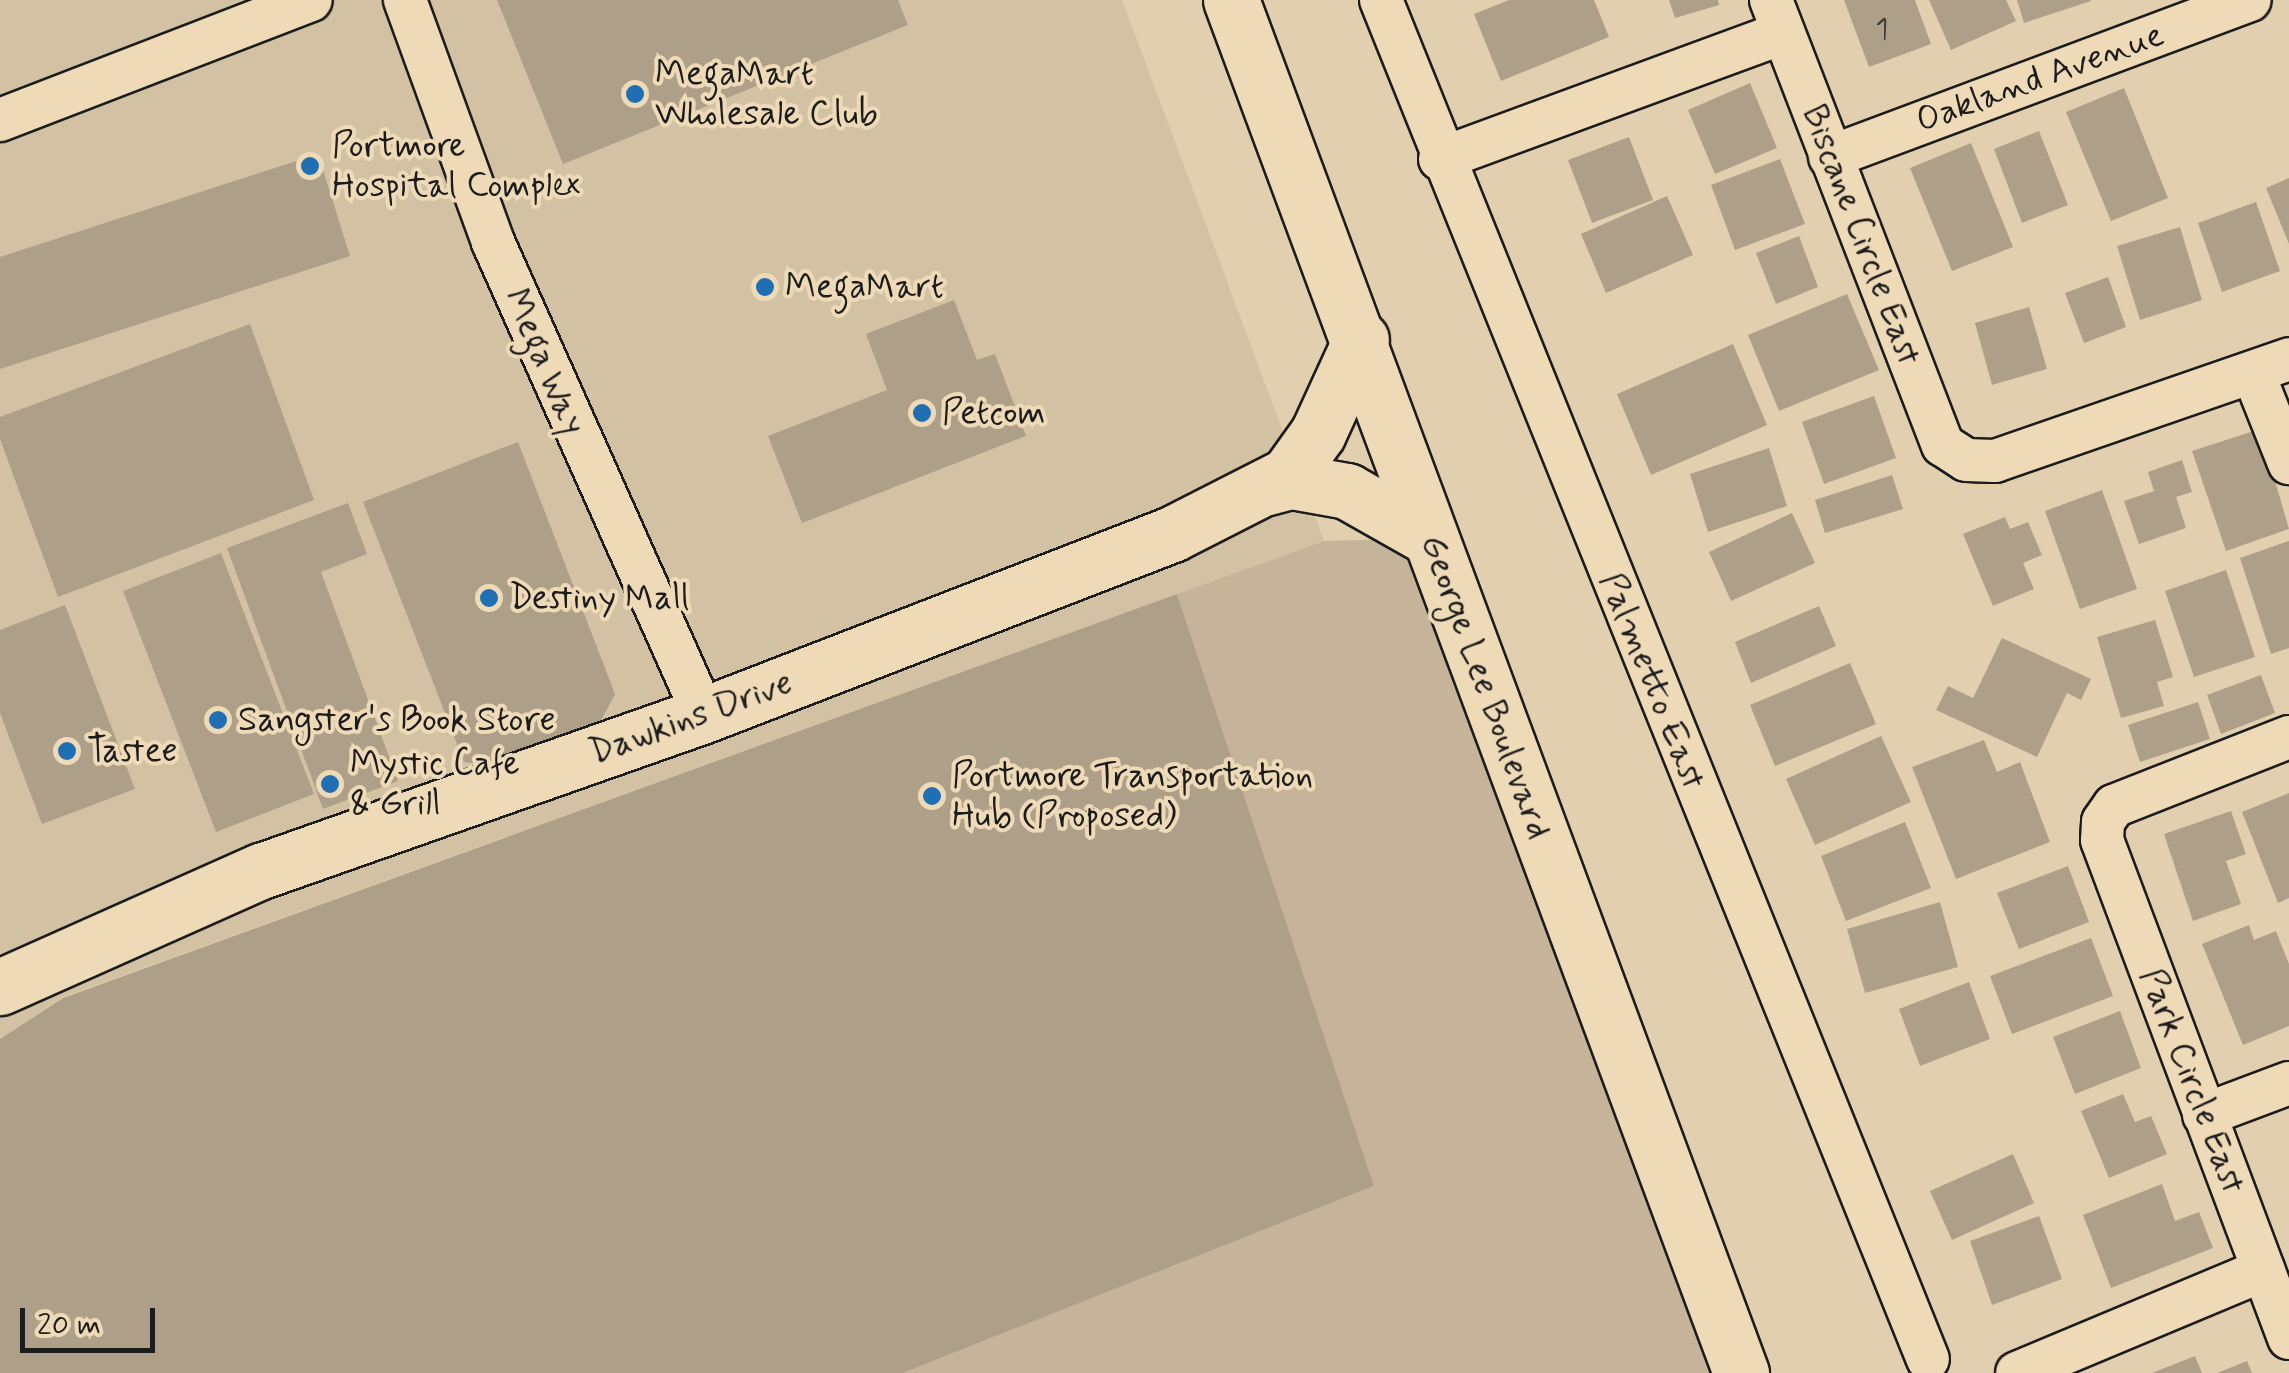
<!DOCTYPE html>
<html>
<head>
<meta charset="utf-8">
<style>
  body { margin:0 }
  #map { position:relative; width:2289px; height:1373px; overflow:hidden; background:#e2cfaf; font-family:Mynerve,sans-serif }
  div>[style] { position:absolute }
  .built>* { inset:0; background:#d2c1a3 }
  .green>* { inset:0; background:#c5b499 }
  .building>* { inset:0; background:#aea088 }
  .roads { filter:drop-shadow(2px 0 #1c1c1c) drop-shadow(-2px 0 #1c1c1c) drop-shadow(0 2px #1c1c1c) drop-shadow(0 -2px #1c1c1c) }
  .minor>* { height:42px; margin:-21px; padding:0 21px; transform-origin:21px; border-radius:21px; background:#efdab8 }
  .secondary>* { height:55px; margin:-27.5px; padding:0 27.5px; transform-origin:27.5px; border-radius:27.5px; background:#efdab8 }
  .dots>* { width:28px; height:28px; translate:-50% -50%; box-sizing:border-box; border:5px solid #efdab8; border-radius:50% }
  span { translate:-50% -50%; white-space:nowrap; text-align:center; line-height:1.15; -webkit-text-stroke:8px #efdab8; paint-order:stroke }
  .number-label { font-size:30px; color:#403d37 }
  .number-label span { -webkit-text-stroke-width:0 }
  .poi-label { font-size:35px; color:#1c1c1c }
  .left { translate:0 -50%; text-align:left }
  .street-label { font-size:35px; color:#1c1c1c }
  .scale { position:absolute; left:20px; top:1308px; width:135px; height:45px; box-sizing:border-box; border:5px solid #1c1c1c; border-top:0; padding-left:12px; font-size:30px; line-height:35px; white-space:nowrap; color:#1c1c1c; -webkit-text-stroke:8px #efdab8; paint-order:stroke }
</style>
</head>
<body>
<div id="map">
  <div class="built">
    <i style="clip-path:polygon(0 0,1122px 0,1324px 541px,63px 997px,0 1039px)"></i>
  </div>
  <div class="green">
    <i style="clip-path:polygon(1430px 538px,1714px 1373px,903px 1373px,1374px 1186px,1177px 594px,1324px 541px)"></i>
  </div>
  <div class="building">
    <i style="clip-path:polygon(497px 0,898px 0,908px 25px,563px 164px)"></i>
    <i style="clip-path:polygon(1509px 0,1594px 0,1609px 37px,1501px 81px,1474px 14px)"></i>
    <i style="clip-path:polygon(1669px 0,1718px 0,1719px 5px,1675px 18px)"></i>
    <i style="clip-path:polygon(1844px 0,1915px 0,1931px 44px,1869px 67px)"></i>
    <i style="clip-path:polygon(1929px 0,2006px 0,2016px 21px,1951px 50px)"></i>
    <i style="clip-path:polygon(2017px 0,2091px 0,2091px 1px,2024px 23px)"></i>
    <i style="clip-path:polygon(1750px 83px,1777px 148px,1715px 174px,1688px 110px)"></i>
    <i style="clip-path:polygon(2124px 88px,2168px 198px,2111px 221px,2066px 112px)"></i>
    <i style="clip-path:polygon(2039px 131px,2068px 205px,2022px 223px,1994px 149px)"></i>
    <i style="clip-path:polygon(1629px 137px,1653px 200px,1592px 223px,1568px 160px)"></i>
    <i style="clip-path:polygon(1971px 143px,2013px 247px,1952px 271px,1910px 168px)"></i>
    <i style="clip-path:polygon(318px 154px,350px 256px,0 369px,0 257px)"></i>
    <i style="clip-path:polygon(1780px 159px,1805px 224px,1735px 250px,1711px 185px)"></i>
    <i style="clip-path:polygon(2289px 178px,2289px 244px,2266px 188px)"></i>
    <i style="clip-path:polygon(1667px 196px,1693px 255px,1606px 293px,1581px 234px)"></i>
    <i style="clip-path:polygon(2256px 202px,2280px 271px,2222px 292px,2198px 223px)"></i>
    <i style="clip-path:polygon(2180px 227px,2202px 300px,2140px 320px,2117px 246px)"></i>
    <i style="clip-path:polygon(1799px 236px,1818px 287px,1776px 304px,1756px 253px)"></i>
    <i style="clip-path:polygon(2108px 277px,2126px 327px,2084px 343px,2065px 293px)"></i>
    <i style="clip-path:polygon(1847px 294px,1879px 370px,1779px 411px,1748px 335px)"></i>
    <i style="clip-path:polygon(954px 300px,977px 360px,995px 354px,1026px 436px,802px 523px,768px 436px,887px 390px,866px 334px)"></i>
    <i style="clip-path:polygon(2029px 307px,2047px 369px,1992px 385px,1975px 323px)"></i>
    <i style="clip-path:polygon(250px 324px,314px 500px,58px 597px,0 439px,0 417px)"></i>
    <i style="clip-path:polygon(1733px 344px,1767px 425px,1651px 475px,1617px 394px)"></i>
    <i style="clip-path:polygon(1874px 396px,1896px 458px,1824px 484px,1802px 422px)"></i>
    <i style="clip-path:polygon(2260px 429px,2289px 529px,2226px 551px,2192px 451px)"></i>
    <i style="clip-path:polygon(518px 442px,615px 694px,595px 732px,500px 766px,464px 762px,363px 502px)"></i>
    <i style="clip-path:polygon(1769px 448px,1787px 506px,1708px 532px,1690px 474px)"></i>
    <i style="clip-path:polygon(2182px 460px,2192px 492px,2176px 497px,2186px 528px,2139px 544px,2124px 501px,2154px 491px,2148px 472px)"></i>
    <i style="clip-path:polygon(1892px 475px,1903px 509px,1825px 533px,1815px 500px)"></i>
    <i style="clip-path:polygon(2102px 490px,2137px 589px,2080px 609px,2045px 511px)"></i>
    <i style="clip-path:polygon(348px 503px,367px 554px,321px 572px,398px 781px,323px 809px,227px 548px)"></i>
    <i style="clip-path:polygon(1792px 513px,1815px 563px,1731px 601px,1709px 552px)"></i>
    <i style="clip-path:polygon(2005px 517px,2010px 529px,2028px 522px,2042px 555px,2023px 563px,2034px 589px,1993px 606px,1963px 534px)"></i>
    <i style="clip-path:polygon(2289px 541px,2289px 648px,2271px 654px,2240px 558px)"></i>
    <i style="clip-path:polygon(221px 553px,314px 794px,216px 832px,123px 591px)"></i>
    <i style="clip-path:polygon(2226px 570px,2255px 657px,2194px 677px,2165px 591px)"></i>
    <i style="clip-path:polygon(1177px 594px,1374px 1186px,903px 1373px,0 1373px,0 1039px,63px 998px)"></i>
    <i style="clip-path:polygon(65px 605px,135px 789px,42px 824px,0 713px,0 630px)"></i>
    <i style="clip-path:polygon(1819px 606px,1836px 646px,1751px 683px,1735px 642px)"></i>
    <i style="clip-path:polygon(2155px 620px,2173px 677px,2157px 682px,2164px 706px,2121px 718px,2097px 637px)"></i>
    <i style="clip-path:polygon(2002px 638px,2091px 679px,2081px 700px,2067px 693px,2037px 757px,1936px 710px,1948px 686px,1973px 698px)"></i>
    <i style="clip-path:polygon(1850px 663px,1876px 724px,1775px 766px,1750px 705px)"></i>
    <i style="clip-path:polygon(2261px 675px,2275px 713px,2221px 734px,2207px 695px)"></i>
    <i style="clip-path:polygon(2198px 702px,2210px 739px,2140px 762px,2128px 725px)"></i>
    <i style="clip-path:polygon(1881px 736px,1911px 802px,1815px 845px,1786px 779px)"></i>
    <i style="clip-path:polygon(1984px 740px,1997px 772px,2020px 762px,2050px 842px,1956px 879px,1912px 767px)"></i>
    <i style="clip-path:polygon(2289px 793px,2289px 898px,2278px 903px,2242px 812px)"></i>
    <i style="clip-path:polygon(2231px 811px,2246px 854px,2226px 861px,2241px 904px,2193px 921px,2164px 834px)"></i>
    <i style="clip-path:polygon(1905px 822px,1931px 888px,1846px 921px,1821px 856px)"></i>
    <i style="clip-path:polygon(2068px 866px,2089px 922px,2019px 949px,1997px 893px)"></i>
    <i style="clip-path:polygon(1940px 902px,1958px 967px,1865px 993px,1847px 929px)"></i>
    <i style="clip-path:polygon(2249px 925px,2254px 940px,2276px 931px,2289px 964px,2289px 1026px,2243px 1045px,2202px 944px)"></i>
    <i style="clip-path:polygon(2091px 938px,2113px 996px,2012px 1034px,1990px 976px)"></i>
    <i style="clip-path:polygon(1969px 982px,1990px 1039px,1920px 1066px,1899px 1009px)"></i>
    <i style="clip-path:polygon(2120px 1011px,2141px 1068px,2075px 1094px,2053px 1037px)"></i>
    <i style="clip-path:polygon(2123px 1094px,2135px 1122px,2151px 1116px,2167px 1154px,2109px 1178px,2081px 1111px)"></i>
    <i style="clip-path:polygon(2013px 1154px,2034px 1203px,1952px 1240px,1930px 1191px)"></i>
    <i style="clip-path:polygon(2162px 1184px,2175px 1221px,2199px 1212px,2213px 1248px,2111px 1288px,2083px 1215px)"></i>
    <i style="clip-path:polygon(2039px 1216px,2062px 1279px,1992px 1305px,1970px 1241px)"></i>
    <i style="clip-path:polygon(2195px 1356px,2202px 1373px,2152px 1373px)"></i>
    <i style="clip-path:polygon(2247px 1361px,2252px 1373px,2217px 1373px)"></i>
  </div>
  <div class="roads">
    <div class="minor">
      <i style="left:405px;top:0;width:258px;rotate:70deg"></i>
      <i style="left:493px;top:242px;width:518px;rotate:65.96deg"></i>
      <i style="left:1381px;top:0;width:1465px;rotate:68.08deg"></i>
      <i style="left:1771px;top:0;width:477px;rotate:68.9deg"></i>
      <i style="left:1943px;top:445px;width:27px;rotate:33deg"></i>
      <i style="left:1966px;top:460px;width:29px;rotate:2deg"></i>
      <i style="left:1995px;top:461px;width:311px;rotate:-19.1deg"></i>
      <i style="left:0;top:120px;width:333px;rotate:-21.1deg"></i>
      <i style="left:1830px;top:157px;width:448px;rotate:-20.5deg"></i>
      <i style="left:1440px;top:159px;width:365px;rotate:-20.2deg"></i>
      <i style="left:2254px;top:375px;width:95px;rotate:68.3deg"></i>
      <i style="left:2289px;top:737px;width:188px;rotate:158.5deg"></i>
      <i style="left:2114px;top:806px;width:19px;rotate:125deg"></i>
      <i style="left:2103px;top:822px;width:18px;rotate:93deg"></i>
      <i style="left:2102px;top:840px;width:532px;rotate:69.42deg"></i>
      <i style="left:2204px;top:1115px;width:91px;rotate:-20.6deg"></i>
      <i style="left:2017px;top:1373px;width:267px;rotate:-22.7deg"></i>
    </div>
    <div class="secondary">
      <i style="left:1231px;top:0;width:1465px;rotate:69.62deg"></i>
      <i style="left:1268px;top:487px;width:24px;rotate:-15deg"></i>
      <i style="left:1291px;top:481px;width:57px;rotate:10.1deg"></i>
      <i style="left:1347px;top:491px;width:95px;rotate:29.5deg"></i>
      <i style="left:0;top:987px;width:286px;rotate:-24deg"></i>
      <i style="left:261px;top:871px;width:470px;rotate:-19.4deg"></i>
      <i style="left:704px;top:715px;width:502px;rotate:-21.14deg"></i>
      <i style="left:1172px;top:534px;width:130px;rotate:-27deg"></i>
      <i style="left:1288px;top:475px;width:52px;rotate:-54.5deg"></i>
      <i style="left:1318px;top:433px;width:103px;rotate:-65.4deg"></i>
    </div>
  </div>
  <div class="dots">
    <i style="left:635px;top:94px;background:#1f6fb2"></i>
    <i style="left:310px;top:166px;background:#1f6fb2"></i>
    <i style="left:765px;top:287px;background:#1f6fb2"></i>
    <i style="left:922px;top:413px;background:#1f6fb2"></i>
    <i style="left:489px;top:598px;background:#1f6fb2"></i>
    <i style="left:218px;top:720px;background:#1f6fb2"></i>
    <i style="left:67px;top:751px;background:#1f6fb2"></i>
    <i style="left:330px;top:784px;background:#1f6fb2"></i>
    <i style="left:932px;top:796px;background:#1f6fb2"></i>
  </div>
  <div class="number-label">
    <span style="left:1882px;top:30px">1</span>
  </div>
  <div class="poi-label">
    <span class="left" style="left:655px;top:94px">MegaMart<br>Wholesale Club</span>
    <span class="left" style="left:332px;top:166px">Portmore<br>Hospital Complex</span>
    <span class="left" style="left:785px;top:287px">MegaMart</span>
    <span class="left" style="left:942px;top:413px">Petcom</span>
    <span class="left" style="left:509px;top:598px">Destiny Mall</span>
    <span class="left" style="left:238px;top:720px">Sangster's Book Store</span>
    <span class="left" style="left:87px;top:751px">Tastee</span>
    <span class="left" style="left:350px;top:784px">Mystic Cafe<br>&amp; Grill</span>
    <span class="left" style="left:952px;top:796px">Portmore Transportation<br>Hub (Proposed)</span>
  </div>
  <div class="street-label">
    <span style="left:2040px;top:78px;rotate:-20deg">Oakland Avenue</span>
    <span style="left:1861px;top:235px;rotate:69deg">Biscane Circle East</span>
    <span style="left:544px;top:362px;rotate:67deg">Mega Way</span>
    <span style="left:1652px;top:681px;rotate:68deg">Palmetto East</span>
    <span style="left:1485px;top:687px;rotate:70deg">George Lee Boulevard</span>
    <span style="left:691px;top:718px;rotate:-20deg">Dawkins Drive</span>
    <span style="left:2192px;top:1081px;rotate:69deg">Park Circle East</span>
  </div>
  <div class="scale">20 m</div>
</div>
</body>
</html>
